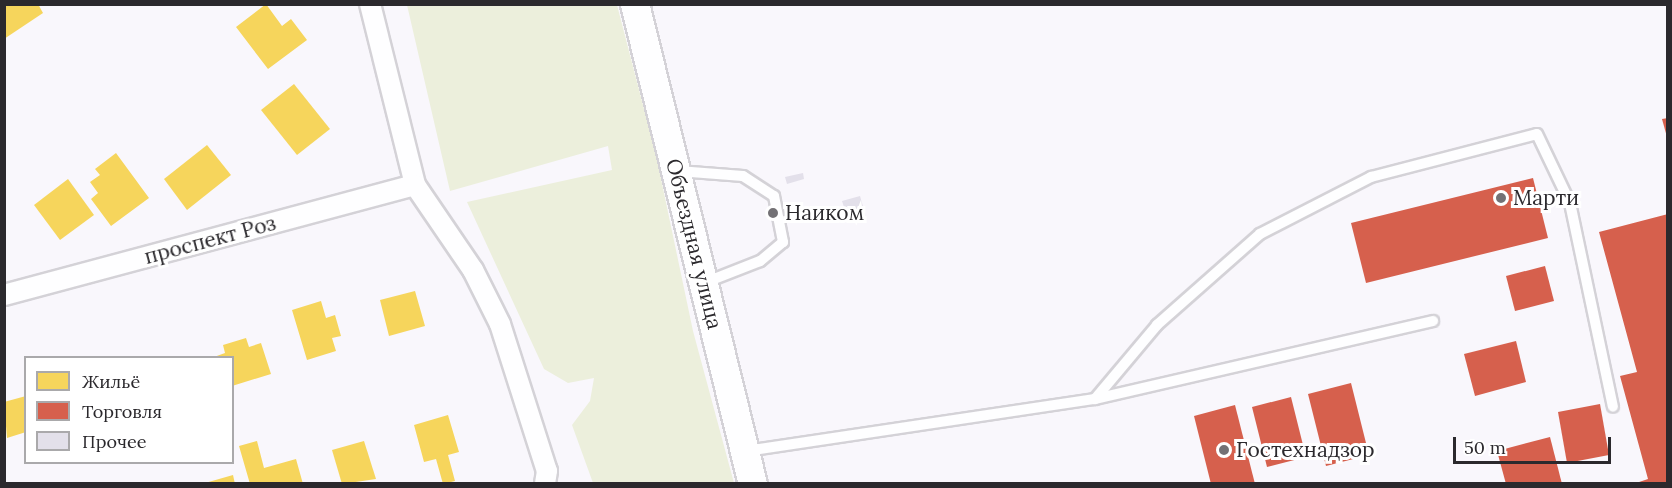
<!DOCTYPE html>
<html>
<head>
<meta charset="utf-8">
<style>
  body { margin:0 }
  #map { position:relative; width:1672px; height:488px; overflow:hidden; background:#f9f7fc; font-family:Lora,serif }
  div>[style] { position:absolute }
  .green>* { inset:0; background:#ecefdc }
  .homes>* { inset:0; background:#f6d55c }
  .shops>* { inset:0; background:#d6604d }
  .building>* { inset:0; background:#e3e0ea }
  .roads { filter:drop-shadow(2px 0 #d4d2d7) drop-shadow(-2px 0 #d4d2d7) drop-shadow(0 2px #d4d2d7) drop-shadow(0 -2px #d4d2d7) }
  .service>* { height:10px; margin:-5px; padding:0 5px; transform-origin:5px; border-radius:5px; background:#fefeff }
  .minor>* { height:20px; margin:-10px; padding:0 10px; transform-origin:10px; border-radius:10px; background:#fefeff }
  .secondary>* { height:28px; margin:-14px; padding:0 14px; transform-origin:14px; border-radius:14px; background:#fefeff }
  .dots>* { width:16px; height:16px; translate:-50% -50%; box-sizing:border-box; border:3px solid #fff; border-radius:50% }
  span { translate:-50% -50%; white-space:nowrap; text-align:center; line-height:1.15; -webkit-text-stroke:6px #fff; paint-order:stroke }
  .poi-label { font-size:21px; color:#2b292d }
  .left { translate:0 -50%; text-align:left }
  .street-label { font-size:21px; color:#2b292d }
  .frame { position:absolute; inset:0; border:6px solid #2b292d; pointer-events:none }
  .legend { position:absolute; left:24px; top:356px; width:210px; height:108px; box-sizing:border-box; background:#fff; border:2px solid #aaa9ab; margin:0; padding:8px 10px; list-style:none; font-size:18px; color:#2b292d }
  .legend li { display:flex; align-items:center; gap:12px; height:30px }
  .legend b { width:30px; border:2px solid #aaa9ab }
  .scale { position:absolute; left:1453px; top:437px; width:158px; height:27px; box-sizing:border-box; border:3px solid #2b292d; border-top:0; padding-left:8px; font-size:18px; line-height:21px; white-space:nowrap; color:#2b292d; -webkit-text-stroke:4px #fff; paint-order:stroke }
</style>
</head>
<body>
<div id="map">
  <div class="green">
    <i style="clip-path:polygon(407px 5px,617px 5px,656px 155px,693px 331px,734px 483px,593px 483px,572px 425px,590px 401px,594px 378px,568px 383px,544px 369px,467px 202px,612px 170px,608px 146px,450px 191px)"></i>
  </div>
  <div class="homes">
    <i style="clip-path:polygon(4px 4px,38px 4px,43px 13px,4px 39px)"></i>
    <i style="clip-path:polygon(266px 4px,282px 26px,291px 19px,307px 40px,268px 69px,236px 27px)"></i>
    <i style="clip-path:polygon(294px 84px,330px 129px,297px 155px,261px 110px)"></i>
    <i style="clip-path:polygon(207px 145px,231px 175px,187px 210px,164px 179px)"></i>
    <i style="clip-path:polygon(116px 153px,149px 198px,111px 226px,91px 199px,98px 193px,90px 182px,100px 175px,95px 169px)"></i>
    <i style="clip-path:polygon(68px 179px,94px 215px,60px 240px,34px 205px)"></i>
    <i style="clip-path:polygon(415px 291px,425px 326px,389px 336px,380px 300px)"></i>
    <i style="clip-path:polygon(321px 301px,326px 318px,335px 315px,341px 336px,332px 338px,336px 351px,307px 360px,292px 310px)"></i>
    <i style="clip-path:polygon(246px 338px,249px 347px,261px 343px,271px 374px,232px 386px,232px 358px,214px 357px,225px 353px,223px 345px)"></i>
    <i style="clip-path:polygon(26px 396px,26px 432px,7px 438px,4px 402px)"></i>
    <i style="clip-path:polygon(448px 415px,459px 452px,448px 455px,455px 481px,443px 484px,436px 459px,424px 462px,414px 425px)"></i>
    <i style="clip-path:polygon(257px 441px,264px 468px,296px 459px,303px 484px,250px 484px,239px 446px)"></i>
    <i style="clip-path:polygon(364px 441px,376px 479px,342px 484px,332px 450px)"></i>
    <i style="clip-path:polygon(233px 475px,235px 484px,205px 484px,205px 483px)"></i>
  </div>
  <div class="shops">
    <i style="clip-path:polygon(1668px 118px,1668px 137px,1667px 137px,1662px 119px)"></i>
    <i style="clip-path:polygon(1533px 178px,1548px 238px,1366px 283px,1351px 223px)"></i>
    <i style="clip-path:polygon(1668px 214px,1668px 484px,1633px 484px,1648px 479px,1620px 376px,1637px 372px,1599px 232px)"></i>
    <i style="clip-path:polygon(1545px 266px,1554px 301px,1515px 311px,1506px 276px)"></i>
    <i style="clip-path:polygon(1516px 341px,1526px 382px,1475px 396px,1464px 354px)"></i>
    <i style="clip-path:polygon(1351px 383px,1369px 455px,1326px 466px,1308px 394px)"></i>
    <i style="clip-path:polygon(1291px 397px,1306px 457px,1267px 467px,1252px 407px)"></i>
    <i style="clip-path:polygon(1600px 404px,1609px 455px,1567px 463px,1558px 412px)"></i>
    <i style="clip-path:polygon(1235px 405px,1255px 484px,1211px 484px,1194px 416px)"></i>
    <i style="clip-path:polygon(1550px 437px,1562px 484px,1506px 484px,1497px 451px)"></i>
  </div>
  <div class="building">
    <i style="clip-path:polygon(803px 173px,804px 179px,787px 184px,785px 177px)"></i>
    <i style="clip-path:polygon(860px 196px,864px 210px,847px 216px,842px 201px)"></i>
  </div>
  <div class="roads">
    <div class="service">
      <i style="left:678px;top:171px;width:65px;rotate:4.4deg"></i>
      <i style="left:743px;top:176px;width:37px;rotate:33deg"></i>
      <i style="left:774px;top:196px;width:47px;rotate:78.9deg"></i>
      <i style="left:783px;top:242px;width:30px;rotate:140deg"></i>
      <i style="left:760px;top:261px;width:60px;rotate:158.6deg"></i>
      <i style="left:1095px;top:399px;width:97px;rotate:-50deg"></i>
      <i style="left:1157px;top:325px;width:137px;rotate:-41.5deg"></i>
      <i style="left:1260px;top:234px;width:125px;rotate:-27.2deg"></i>
      <i style="left:1371px;top:177px;width:171px;rotate:-14.5deg"></i>
      <i style="left:1537px;top:134px;width:76px;rotate:64.4deg"></i>
      <i style="left:1570px;top:203px;width:208px;rotate:78.1deg"></i>
      <i style="left:746px;top:451px;width:353px;rotate:-8.5deg"></i>
      <i style="left:1095px;top:399px;width:347px;rotate:-13deg"></i>
    </div>
    <div class="minor">
      <i style="left:370px;top:4px;width:187px;rotate:76deg"></i>
      <i style="left:415px;top:185px;width:103px;rotate:55.7deg"></i>
      <i style="left:473px;top:270px;width:60px;rotate:63.4deg"></i>
      <i style="left:500px;top:324px;width:154px;rotate:72.3deg"></i>
      <i style="left:547px;top:471px;width:13px;rotate:99deg"></i>
      <i style="left:4px;top:295px;width:425px;rotate:-15deg"></i>
    </div>
    <div class="secondary">
      <i style="left:635px;top:4px;width:494px;rotate:76.2deg"></i>
    </div>
  </div>
  <div class="dots">
    <i style="left:1501px;top:198px;background:#737175"></i>
    <i style="left:773px;top:213px;background:#737175"></i>
    <i style="left:1224px;top:450px;background:#737175"></i>
  </div>
  <div class="poi-label">
    <span class="left" style="left:1513px;top:198px">Марти</span>
    <span class="left" style="left:785px;top:213px">Наиком</span>
    <span class="left" style="left:1236px;top:450px">Гостехнадзор</span>
  </div>
  <div class="street-label">
    <span style="left:210px;top:240px;rotate:-15deg">проспект Роз</span>
    <span style="left:694px;top:244px;rotate:76deg">Объездная улица</span>
  </div>
  <div class="frame"></div>
  <ul class="legend">
  <li><b style="height:16px;background:#f6d55c"></b>Жильё</li>
  <li><b style="height:16px;background:#d6604d"></b>Торговля</li>
  <li><b style="height:16px;background:#e3e0ea"></b>Прочее</li>
  </ul>
  <div class="scale">50 m</div>
</div>
</body>
</html>
